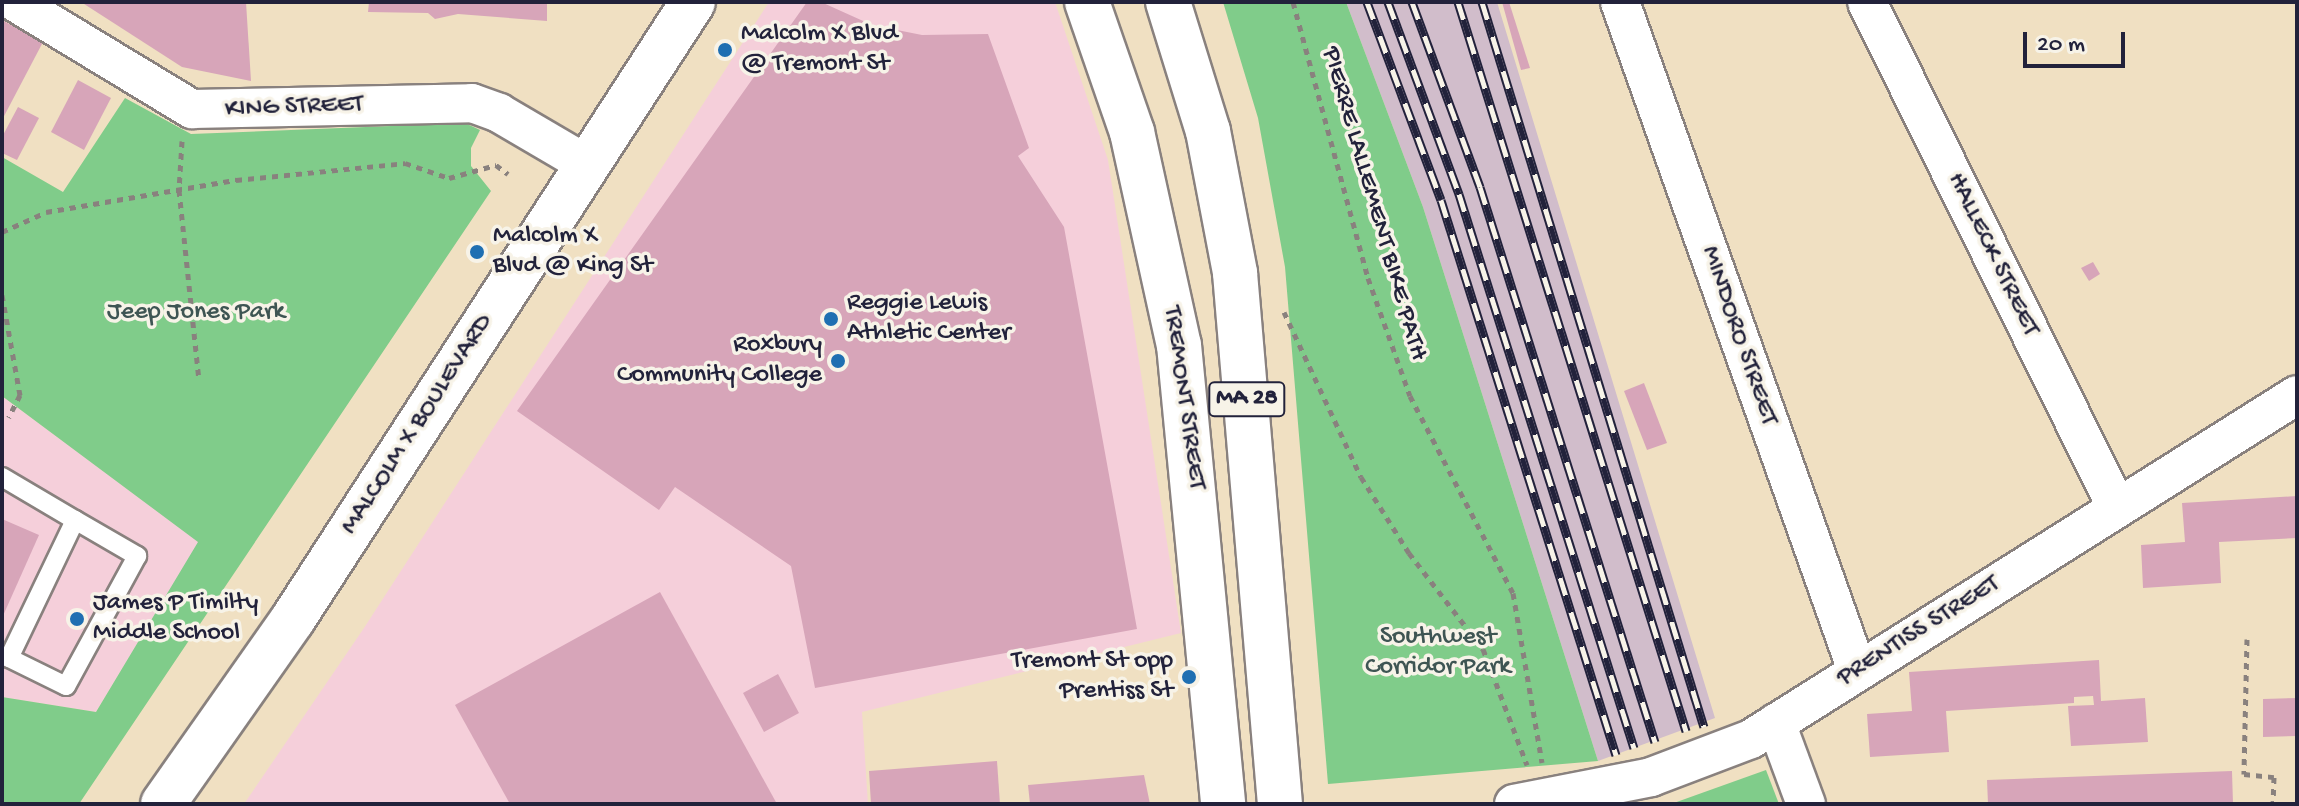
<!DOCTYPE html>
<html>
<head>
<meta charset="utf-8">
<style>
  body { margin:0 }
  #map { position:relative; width:2299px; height:806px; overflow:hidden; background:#f0e0c2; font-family:"Gochi Hand",sans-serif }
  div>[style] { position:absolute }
  .built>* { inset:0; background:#f5cfda }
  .industrial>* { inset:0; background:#d1bdcb }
  .green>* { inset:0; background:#80cc8a }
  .building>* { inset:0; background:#d7a5b9 }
  .path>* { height:5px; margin-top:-2.5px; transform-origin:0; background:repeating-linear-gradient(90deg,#89817e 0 6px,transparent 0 12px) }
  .roads { filter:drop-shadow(2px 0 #89817e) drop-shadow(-2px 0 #89817e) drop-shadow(0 2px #89817e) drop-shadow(0 -2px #89817e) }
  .service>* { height:18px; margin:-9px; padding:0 9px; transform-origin:9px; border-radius:9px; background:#fff }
  .minor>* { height:38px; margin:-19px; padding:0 19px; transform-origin:19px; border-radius:19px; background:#fff }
  .secondary>* { height:44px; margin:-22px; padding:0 22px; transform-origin:22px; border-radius:22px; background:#fff }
  .primary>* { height:44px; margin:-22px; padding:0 22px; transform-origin:22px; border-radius:22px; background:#fff }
  .rail>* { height:9px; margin-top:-4.5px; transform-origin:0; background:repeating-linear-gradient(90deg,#f7f3e8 0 18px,#22223b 0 36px); box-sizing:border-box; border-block:2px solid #22223b }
  .dots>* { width:22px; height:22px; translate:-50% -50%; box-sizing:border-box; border:4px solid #f7f3e8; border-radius:50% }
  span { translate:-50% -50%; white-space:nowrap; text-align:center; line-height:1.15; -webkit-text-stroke:7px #f7f3e8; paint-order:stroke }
  .shield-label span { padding:2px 6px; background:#f7f3e8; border:2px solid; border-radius:6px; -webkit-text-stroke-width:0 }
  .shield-label { font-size:24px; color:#22223b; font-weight:700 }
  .poi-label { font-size:26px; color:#22223b }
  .left { translate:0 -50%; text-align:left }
  .right { translate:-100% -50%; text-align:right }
  .street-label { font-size:26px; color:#22223b }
  .park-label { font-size:26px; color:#3e5553 }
  .frame { position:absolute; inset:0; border:4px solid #22223b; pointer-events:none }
  .scale { position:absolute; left:2023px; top:32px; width:102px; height:36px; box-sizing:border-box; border:4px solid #22223b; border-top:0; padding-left:10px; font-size:24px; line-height:28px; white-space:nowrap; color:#22223b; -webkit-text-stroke:6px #f7f3e8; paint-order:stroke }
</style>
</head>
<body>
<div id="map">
  <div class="built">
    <i style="clip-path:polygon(769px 2px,1055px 2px,1108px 160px,1181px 633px,862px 712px,868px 804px,244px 804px,364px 628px)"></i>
    <i style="clip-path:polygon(2px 396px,199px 542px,96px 712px,2px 697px)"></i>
  </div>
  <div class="industrial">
    <i style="clip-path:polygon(1346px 2px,1497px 2px,1715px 718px,1598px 761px,1423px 207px)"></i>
  </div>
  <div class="green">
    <i style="clip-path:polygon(1223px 2px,1346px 2px,1423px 207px,1598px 761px,1328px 784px,1285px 267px,1258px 118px)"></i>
    <i style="clip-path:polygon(125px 98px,191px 134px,465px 123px,480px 130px,471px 148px,471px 166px,491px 191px,79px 804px,2px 804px,2px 697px,96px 712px,198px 542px,2px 396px,2px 157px,63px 192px)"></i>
    <i style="clip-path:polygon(1766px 770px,1779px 804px,1671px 804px)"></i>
  </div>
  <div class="building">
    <i style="clip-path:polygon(81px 2px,246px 2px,251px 81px,182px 67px)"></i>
    <i style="clip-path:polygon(369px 2px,547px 2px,547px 21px,458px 14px,435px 19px,428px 13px,368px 12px)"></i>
    <i style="clip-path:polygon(807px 2px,821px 2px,872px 25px,922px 35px,988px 34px,1029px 148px,1018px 156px,1064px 227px,1137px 629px,815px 688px,791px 566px,675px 487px,659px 510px,517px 411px)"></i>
    <i style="clip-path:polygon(1502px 2px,1509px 2px,1530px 68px,1521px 70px)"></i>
    <i style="clip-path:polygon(2px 20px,43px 42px,2px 120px)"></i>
    <i style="clip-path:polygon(78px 80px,111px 98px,84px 150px,51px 132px)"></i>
    <i style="clip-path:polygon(18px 107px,39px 118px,17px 160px,2px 153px,2px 137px)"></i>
    <i style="clip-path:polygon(2093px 262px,2100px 274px,2089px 281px,2081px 268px)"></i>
    <i style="clip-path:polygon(1644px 383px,1667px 443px,1647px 450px,1624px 391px)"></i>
    <i style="clip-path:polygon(2297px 496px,2297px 538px,2219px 542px,2221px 583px,2143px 588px,2141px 545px,2185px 542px,2182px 503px)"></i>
    <i style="clip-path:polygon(2px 519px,39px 535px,2px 618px)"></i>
    <i style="clip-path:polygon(660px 592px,777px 804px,510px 804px,455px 705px)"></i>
    <i style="clip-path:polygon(2099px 660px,2101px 701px,2145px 698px,2148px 742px,2071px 746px,2068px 706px,2094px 705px,2093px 696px,2074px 697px,2074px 703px,1946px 711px,1949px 752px,1870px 757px,1867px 714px,1912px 711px,1909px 672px)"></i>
    <i style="clip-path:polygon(778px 674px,799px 713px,764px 732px,743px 693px)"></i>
    <i style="clip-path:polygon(2297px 698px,2297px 736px,2263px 737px,2263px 699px)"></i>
    <i style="clip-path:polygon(997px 761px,1000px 804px,871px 804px,869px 771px)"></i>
    <i style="clip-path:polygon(2232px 771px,2233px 804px,1988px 804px,1987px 780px)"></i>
    <i style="clip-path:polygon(1144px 775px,1150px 804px,1030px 804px,1028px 785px)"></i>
  </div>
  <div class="path">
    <i style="left:1293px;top:2px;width:286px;rotate:74.8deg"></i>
    <i style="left:1368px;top:278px;width:125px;rotate:70.4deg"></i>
    <i style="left:1410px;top:396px;width:222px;rotate:62.4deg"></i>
    <i style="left:1513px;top:593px;width:172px;rotate:80.3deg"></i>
    <i style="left:182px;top:141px;width:49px;rotate:93.5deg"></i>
    <i style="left:179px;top:190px;width:190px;rotate:84deg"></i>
    <i style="left:2px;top:232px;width:48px;rotate:-24.4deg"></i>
    <i style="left:46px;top:212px;width:193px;rotate:-9.6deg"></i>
    <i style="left:236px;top:180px;width:170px;rotate:-5.7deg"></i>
    <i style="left:405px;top:163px;width:46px;rotate:18.8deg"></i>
    <i style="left:449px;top:178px;width:49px;rotate:-15.5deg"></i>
    <i style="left:496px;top:165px;width:15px;rotate:37deg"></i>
    <i style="left:2px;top:295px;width:102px;rotate:79.8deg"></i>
    <i style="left:20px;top:395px;width:25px;rotate:117deg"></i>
    <i style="left:1284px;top:312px;width:182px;rotate:65deg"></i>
    <i style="left:1361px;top:477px;width:90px;rotate:57.7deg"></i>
    <i style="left:1409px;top:553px;width:121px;rotate:52.4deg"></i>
    <i style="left:1483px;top:649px;width:124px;rotate:69.2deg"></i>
    <i style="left:2247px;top:639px;width:135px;rotate:91.3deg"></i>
    <i style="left:2244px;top:774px;width:30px;rotate:6deg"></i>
    <i style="left:2274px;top:777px;width:27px;rotate:92deg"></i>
  </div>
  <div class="roads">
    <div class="service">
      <i style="left:2px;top:477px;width:85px;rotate:30.5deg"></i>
      <i style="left:75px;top:520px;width:72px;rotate:30.1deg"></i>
      <i style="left:137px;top:556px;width:148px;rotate:118.6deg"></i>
      <i style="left:66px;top:686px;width:64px;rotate:-153.8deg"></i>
      <i style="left:9px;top:658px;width:153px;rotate:-64.4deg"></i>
    </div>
    <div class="minor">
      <i style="left:15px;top:2px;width:207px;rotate:31.2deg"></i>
      <i style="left:192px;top:109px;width:280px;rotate:-1.2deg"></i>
      <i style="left:472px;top:103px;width:29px;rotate:20deg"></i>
      <i style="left:499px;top:113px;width:101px;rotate:30.4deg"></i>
      <i style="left:1620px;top:2px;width:709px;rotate:70.47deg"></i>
      <i style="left:1867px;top:2px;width:564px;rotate:63.71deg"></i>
      <i style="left:1776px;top:723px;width:86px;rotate:69.7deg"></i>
      <i style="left:1514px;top:804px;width:140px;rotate:-11.1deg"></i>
      <i style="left:1651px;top:777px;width:107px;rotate:-20.8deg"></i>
      <i style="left:1751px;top:739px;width:645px;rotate:-32.21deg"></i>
    </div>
    <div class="secondary">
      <i style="left:163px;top:804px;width:226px;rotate:-54.9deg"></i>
      <i style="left:293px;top:619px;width:735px;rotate:-57.04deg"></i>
    </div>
    <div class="primary">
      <i style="left:1087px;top:2px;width:138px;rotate:70.9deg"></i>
      <i style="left:1132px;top:132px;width:218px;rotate:77.6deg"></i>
      <i style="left:1179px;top:345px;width:461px;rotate:84.5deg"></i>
      <i style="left:1168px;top:2px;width:135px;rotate:72.8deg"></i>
      <i style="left:1208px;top:131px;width:145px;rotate:79.2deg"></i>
      <i style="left:1235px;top:273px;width:533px;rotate:85.16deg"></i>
    </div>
  </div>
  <div class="rail">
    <i style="left:1367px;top:2px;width:211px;rotate:69.5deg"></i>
    <i style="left:1441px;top:200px;width:582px;rotate:72.5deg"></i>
    <i style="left:1388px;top:2px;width:205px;rotate:69.7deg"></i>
    <i style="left:1459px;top:194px;width:581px;rotate:72.47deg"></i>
    <i style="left:1412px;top:2px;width:197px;rotate:69.8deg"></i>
    <i style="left:1480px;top:187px;width:582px;rotate:72.5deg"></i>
    <i style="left:1458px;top:2px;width:764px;rotate:72.63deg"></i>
    <i style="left:1482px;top:2px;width:758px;rotate:72.98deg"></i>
  </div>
  <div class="dots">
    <i style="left:725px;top:50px;background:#1f6fb2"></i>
    <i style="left:477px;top:252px;background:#1f6fb2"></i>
    <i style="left:831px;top:319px;background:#1f6fb2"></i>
    <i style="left:838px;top:361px;background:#1f6fb2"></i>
    <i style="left:77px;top:619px;background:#1f6fb2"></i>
    <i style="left:1189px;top:677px;background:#1f6fb2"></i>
  </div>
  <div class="shield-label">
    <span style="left:1247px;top:399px">MA 28</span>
  </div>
  <div class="poi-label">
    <span class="left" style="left:741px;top:50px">Malcolm X Blvd<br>@ Tremont St</span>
    <span class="left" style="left:493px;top:252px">Malcolm X<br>Blvd @ King St</span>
    <span class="left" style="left:847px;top:319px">Reggie Lewis<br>Athletic Center</span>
    <span class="right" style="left:822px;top:361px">Roxbury<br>Community College</span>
    <span class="left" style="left:93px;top:619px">James P Timilty<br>Middle School</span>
    <span class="right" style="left:1173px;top:677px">Tremont St opp<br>Prentiss St</span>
  </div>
  <div class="street-label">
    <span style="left:294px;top:108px;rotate:-2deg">KING STREET</span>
    <span style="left:1373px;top:204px;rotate:74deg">PIERRE LALLEMENT BIKE PATH</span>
    <span style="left:1992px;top:255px;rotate:64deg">HALLECK STREET</span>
    <span style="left:1738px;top:336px;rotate:71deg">MINDORO STREET</span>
    <span style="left:1183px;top:398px;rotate:82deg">TREMONT STREET</span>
    <span style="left:418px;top:425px;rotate:-57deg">MALCOLM X BOULEVARD</span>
    <span style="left:1919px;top:632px;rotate:-32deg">PRENTISS STREET</span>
  </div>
  <div class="park-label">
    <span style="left:196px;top:313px">Jeep Jones Park</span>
    <span style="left:1438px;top:653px">Southwest<br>Corridor Park</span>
  </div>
  <div class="frame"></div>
  <div class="scale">20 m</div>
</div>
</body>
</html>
